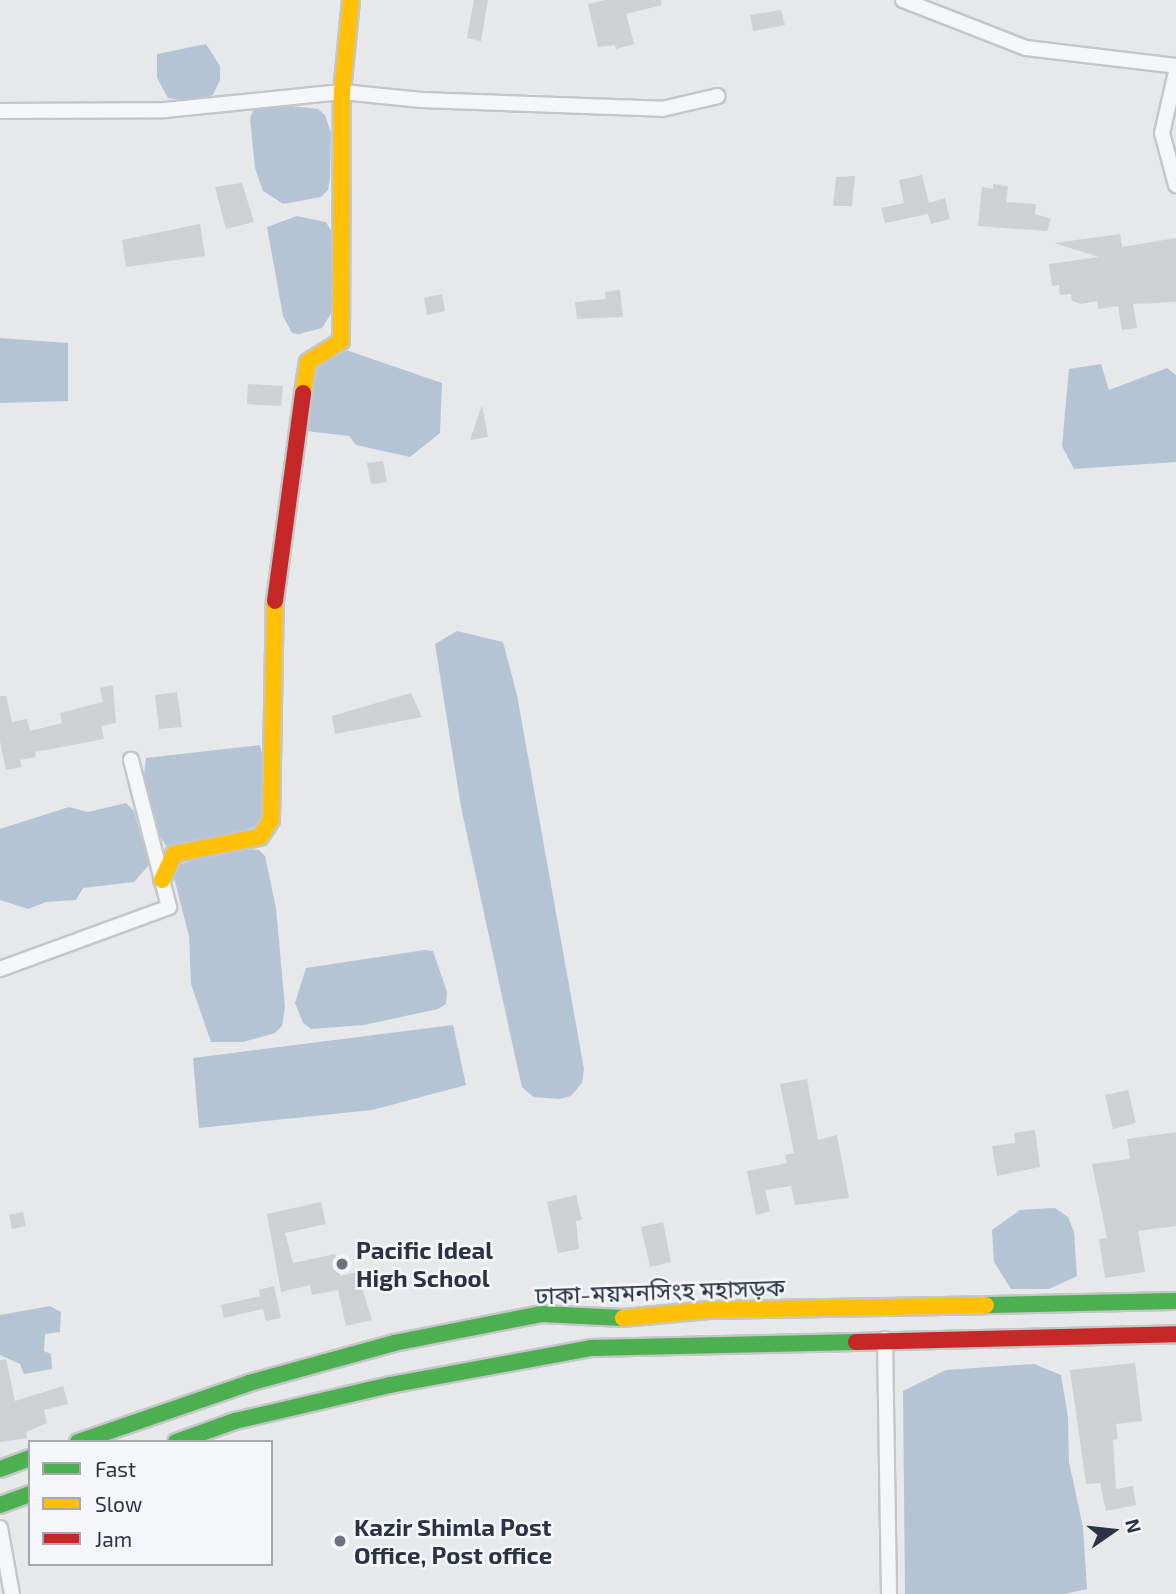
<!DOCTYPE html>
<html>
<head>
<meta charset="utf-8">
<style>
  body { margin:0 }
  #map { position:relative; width:1176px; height:1594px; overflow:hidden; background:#e6e8ea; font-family:"Exo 2","Noto Sans Bengali",sans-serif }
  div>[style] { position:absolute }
  .water>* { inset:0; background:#b4c4d5 }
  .building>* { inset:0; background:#ced0d3 }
  .roads { filter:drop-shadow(2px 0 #c4c6c8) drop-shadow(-2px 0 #c4c6c8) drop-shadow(0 2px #c4c6c8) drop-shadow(0 -2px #c4c6c8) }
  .street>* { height:14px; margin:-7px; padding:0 7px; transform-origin:7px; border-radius:7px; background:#f5f6f7 }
  .fast>* { height:16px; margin:-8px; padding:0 8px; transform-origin:8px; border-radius:8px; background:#4caf50 }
  .slow>* { height:16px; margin:-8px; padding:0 8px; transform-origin:8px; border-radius:8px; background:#ffc107 }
  .jam>* { height:16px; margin:-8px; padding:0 8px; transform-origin:8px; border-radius:8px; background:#c62828 }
  .dots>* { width:19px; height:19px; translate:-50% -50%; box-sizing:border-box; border:4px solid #f4f6f9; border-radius:50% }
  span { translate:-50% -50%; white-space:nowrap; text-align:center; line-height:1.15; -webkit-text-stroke:5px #f4f6f9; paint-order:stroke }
  .poi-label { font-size:24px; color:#2b3445; font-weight:700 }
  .left { translate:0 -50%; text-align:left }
  .street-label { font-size:24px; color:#2b3445 }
  .legend { position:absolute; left:28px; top:1440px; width:245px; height:126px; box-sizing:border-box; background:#f4f6f9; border:2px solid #a4a8b1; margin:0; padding:9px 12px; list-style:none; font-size:21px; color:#2b3445 }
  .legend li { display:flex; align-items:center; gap:14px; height:35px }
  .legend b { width:35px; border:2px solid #a4a8b1 }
  .north { position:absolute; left:1078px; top:1496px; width:70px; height:70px; -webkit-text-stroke:5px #f4f6f9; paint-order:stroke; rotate:76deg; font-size:19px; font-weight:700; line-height:28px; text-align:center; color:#2b3445 }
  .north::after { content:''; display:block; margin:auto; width:24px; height:32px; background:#2b3445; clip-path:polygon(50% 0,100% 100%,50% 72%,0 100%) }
</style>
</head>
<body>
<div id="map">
  <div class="water">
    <i style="clip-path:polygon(206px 44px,220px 66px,220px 80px,213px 95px,193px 102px,168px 98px,157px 78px,157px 54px)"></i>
    <i style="clip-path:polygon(264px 103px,318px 109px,325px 115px,331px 133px,330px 177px,328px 190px,321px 197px,283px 204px,263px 191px,255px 168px,250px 118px,254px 108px)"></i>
    <i style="clip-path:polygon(297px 216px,326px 222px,333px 234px,336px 281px,332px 312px,322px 328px,299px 334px,292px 333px,283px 316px,267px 227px)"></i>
    <i style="clip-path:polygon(0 338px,68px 343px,68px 401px,0 403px)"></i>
    <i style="clip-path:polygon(343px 349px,442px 383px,440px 433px,410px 457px,356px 445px,349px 436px,306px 431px,311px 365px)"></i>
    <i style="clip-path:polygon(1101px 364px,1109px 390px,1167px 368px,1176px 375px,1176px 462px,1074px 469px,1062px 446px,1069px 369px)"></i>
    <i style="clip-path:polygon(457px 631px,503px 642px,517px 695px,584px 1069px,582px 1083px,571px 1096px,559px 1099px,533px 1097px,522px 1087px,515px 1056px,461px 807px,435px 644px)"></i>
    <i style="clip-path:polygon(260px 745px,268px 781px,263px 824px,192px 846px,166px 846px,157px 831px,144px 775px,146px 758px)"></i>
    <i style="clip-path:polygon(126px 803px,134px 811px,149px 865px,134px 882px,83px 888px,76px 900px,46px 902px,28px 909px,0 900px,0 829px,69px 807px,88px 812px)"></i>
    <i style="clip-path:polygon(235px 848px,259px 850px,265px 856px,276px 908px,285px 1007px,282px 1026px,275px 1033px,243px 1042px,211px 1042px,191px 984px,189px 936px,174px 878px,178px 865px)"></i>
    <i style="clip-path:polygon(425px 950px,433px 951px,447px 992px,446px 1004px,438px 1009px,364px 1025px,311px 1029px,303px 1023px,295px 1003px,306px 968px)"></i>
    <i style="clip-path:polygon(453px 1025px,466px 1085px,372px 1110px,199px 1128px,193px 1058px)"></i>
    <i style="clip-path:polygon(1055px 1208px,1068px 1217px,1074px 1232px,1077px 1276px,1049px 1289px,1011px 1289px,994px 1262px,992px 1230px,1020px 1210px)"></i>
    <i style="clip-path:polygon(50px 1306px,61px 1312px,60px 1332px,45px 1334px,44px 1351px,51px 1354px,52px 1369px,24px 1374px,20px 1364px,0 1355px,0 1315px)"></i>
    <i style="clip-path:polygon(1034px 1364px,1061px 1375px,1068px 1417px,1069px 1462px,1083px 1527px,1087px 1589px,1064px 1594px,905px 1594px,903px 1391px,946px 1370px)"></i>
  </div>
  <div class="building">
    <i style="clip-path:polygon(474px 0,488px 0,481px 41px,467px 38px)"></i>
    <i style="clip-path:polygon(605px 0,661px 0,662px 5px,626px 14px,634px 44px,616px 49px,615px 45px,598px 47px,588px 4px)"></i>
    <i style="clip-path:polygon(781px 10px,785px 25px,753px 31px,750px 15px)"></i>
    <i style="clip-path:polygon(922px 175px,929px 203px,945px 198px,950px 219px,931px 224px,928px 214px,885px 223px,881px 208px,904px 203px,899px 180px)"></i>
    <i style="clip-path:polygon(855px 176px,852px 206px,833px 206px,836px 177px)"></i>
    <i style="clip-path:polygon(242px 183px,254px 222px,226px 229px,215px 187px)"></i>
    <i style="clip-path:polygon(993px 184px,1008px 186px,1006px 202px,1036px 204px,1035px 214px,1051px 219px,1047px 231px,978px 226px,982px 187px,993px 189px)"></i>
    <i style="clip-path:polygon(200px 224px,205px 256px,126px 267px,122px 240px)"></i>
    <i style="clip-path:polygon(1120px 234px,1122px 247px,1176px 238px,1176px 302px,1133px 304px,1137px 328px,1122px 330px,1118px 306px,1098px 309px,1097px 301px,1081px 304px,1072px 301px,1071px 294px,1060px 295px,1059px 285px,1052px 286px,1049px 264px,1099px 257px,1054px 243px)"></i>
    <i style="clip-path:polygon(620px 290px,623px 317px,577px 319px,575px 302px,606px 299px,605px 292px)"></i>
    <i style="clip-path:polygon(442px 294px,445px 311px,427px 315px,424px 298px)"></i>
    <i style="clip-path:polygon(248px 384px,283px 386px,281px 406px,247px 404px)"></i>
    <i style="clip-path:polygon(482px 405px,488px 437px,470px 440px)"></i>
    <i style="clip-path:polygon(383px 461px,387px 482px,371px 484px,367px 463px)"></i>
    <i style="clip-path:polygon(113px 685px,116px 723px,101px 726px,104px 739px,35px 752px,36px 757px,20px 760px,22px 767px,6px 770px,0 741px,0 696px,6px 696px,12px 722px,27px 719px,30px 731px,62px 723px,60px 713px,103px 702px,100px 688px)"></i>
    <i style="clip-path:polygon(177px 692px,182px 727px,159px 729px,155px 695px)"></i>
    <i style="clip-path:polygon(411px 693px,422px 717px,335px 734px,332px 716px)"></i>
    <i style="clip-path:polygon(807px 1079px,818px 1140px,837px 1135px,849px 1198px,795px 1205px,791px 1186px,765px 1190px,770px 1211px,756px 1215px,747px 1171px,787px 1163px,785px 1155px,794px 1153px,780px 1084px)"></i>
    <i style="clip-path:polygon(1128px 1090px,1136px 1123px,1113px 1129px,1105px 1095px)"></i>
    <i style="clip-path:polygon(1035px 1130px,1040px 1167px,997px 1176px,992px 1146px,1015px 1143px,1014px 1133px)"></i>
    <i style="clip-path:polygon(1176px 1132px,1176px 1226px,1138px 1231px,1145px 1272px,1105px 1278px,1099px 1239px,1107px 1238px,1092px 1164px,1130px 1159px,1127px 1139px)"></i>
    <i style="clip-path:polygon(576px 1195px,582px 1220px,576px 1221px,579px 1249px,558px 1253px,547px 1202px)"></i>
    <i style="clip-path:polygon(321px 1202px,326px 1224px,285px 1233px,293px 1263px,335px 1254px,340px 1276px,357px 1272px,372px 1320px,346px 1326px,338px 1290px,312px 1295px,310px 1285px,281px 1292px,267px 1214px)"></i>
    <i style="clip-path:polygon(23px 1212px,26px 1226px,12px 1229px,9px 1215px)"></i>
    <i style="clip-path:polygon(663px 1222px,671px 1262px,650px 1267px,641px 1227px)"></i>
    <i style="clip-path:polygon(274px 1286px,281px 1318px,266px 1321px,263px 1309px,224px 1318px,221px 1305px,260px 1296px,259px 1290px)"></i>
    <i style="clip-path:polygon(6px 1359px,15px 1401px,63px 1386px,68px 1404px,44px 1410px,47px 1423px,26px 1432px,27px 1438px,0 1442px,0 1360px)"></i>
    <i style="clip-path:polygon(1135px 1363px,1142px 1421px,1116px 1424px,1118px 1439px,1113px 1440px,1116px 1489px,1133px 1486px,1136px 1505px,1106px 1511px,1100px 1483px,1086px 1484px,1070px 1370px)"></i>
  </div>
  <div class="roads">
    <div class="street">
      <i style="left:903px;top:0;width:132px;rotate:21.3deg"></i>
      <i style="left:1026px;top:48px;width:151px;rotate:6.8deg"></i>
      <i style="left:1176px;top:72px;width:63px;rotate:102.9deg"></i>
      <i style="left:1162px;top:133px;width:54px;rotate:74.9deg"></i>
      <i style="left:0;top:111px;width:165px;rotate:-0.3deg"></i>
      <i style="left:165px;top:110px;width:178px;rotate:-5.8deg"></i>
      <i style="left:342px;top:92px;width:80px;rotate:5.7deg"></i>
      <i style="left:422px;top:100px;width:240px;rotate:2.1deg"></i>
      <i style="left:662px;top:109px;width:57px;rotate:-13.1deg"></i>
      <i style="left:0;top:969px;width:180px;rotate:-20.1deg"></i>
      <i style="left:169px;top:907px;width:152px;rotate:-104.5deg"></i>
      <i style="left:885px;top:1339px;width:255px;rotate:89.1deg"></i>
      <i style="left:0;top:1528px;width:67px;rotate:79.7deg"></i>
    </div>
    <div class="fast">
      <i style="left:986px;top:1305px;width:190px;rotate:-1.2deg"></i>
      <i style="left:78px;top:1442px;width:181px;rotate:-19deg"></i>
      <i style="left:249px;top:1383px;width:150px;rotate:-15.4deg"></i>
      <i style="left:394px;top:1343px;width:151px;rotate:-11.1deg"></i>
      <i style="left:542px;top:1314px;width:81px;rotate:2.8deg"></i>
      <i style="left:176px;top:1442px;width:63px;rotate:-19.6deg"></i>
      <i style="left:235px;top:1421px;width:159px;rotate:-13.1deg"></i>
      <i style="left:390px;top:1385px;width:204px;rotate:-10.4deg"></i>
      <i style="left:591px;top:1348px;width:265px;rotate:-1.3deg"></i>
      <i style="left:0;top:1469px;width:32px;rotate:-20deg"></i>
      <i style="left:0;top:1505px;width:32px;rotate:-20deg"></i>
    </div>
    <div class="slow">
      <i style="left:303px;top:393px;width:31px;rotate:-81deg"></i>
      <i style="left:308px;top:362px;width:39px;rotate:-32deg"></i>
      <i style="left:341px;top:341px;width:249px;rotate:-89.8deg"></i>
      <i style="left:342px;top:92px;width:92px;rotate:-84.4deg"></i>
      <i style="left:162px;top:880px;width:29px;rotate:-65deg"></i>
      <i style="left:174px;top:854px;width:88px;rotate:-11.2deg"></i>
      <i style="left:260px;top:837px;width:20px;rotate:-57deg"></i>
      <i style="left:271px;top:820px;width:219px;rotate:-89deg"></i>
      <i style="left:623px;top:1318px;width:86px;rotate:-5.3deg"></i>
      <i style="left:709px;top:1310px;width:277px;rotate:-1deg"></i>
    </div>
    <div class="jam">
      <i style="left:275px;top:601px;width:210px;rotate:-82.3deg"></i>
      <i style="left:856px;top:1342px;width:320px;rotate:-1.4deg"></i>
    </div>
  </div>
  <div class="dots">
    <i style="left:342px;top:1264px;background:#6c737f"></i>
    <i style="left:340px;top:1541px;background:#6c737f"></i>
  </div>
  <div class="poi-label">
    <span class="left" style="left:356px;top:1264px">Pacific Ideal<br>High School</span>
    <span class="left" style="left:354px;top:1541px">Kazir Shimla Post<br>Office, Post office</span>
  </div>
  <div class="street-label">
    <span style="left:660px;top:1291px;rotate:-2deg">ঢাকা-ময়মনসিংহ মহাসড়ক</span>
  </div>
  <ul class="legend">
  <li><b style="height:9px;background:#4caf50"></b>Fast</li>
  <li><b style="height:9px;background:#ffc107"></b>Slow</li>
  <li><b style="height:9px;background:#c62828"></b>Jam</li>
  </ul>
  <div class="north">N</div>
</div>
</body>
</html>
